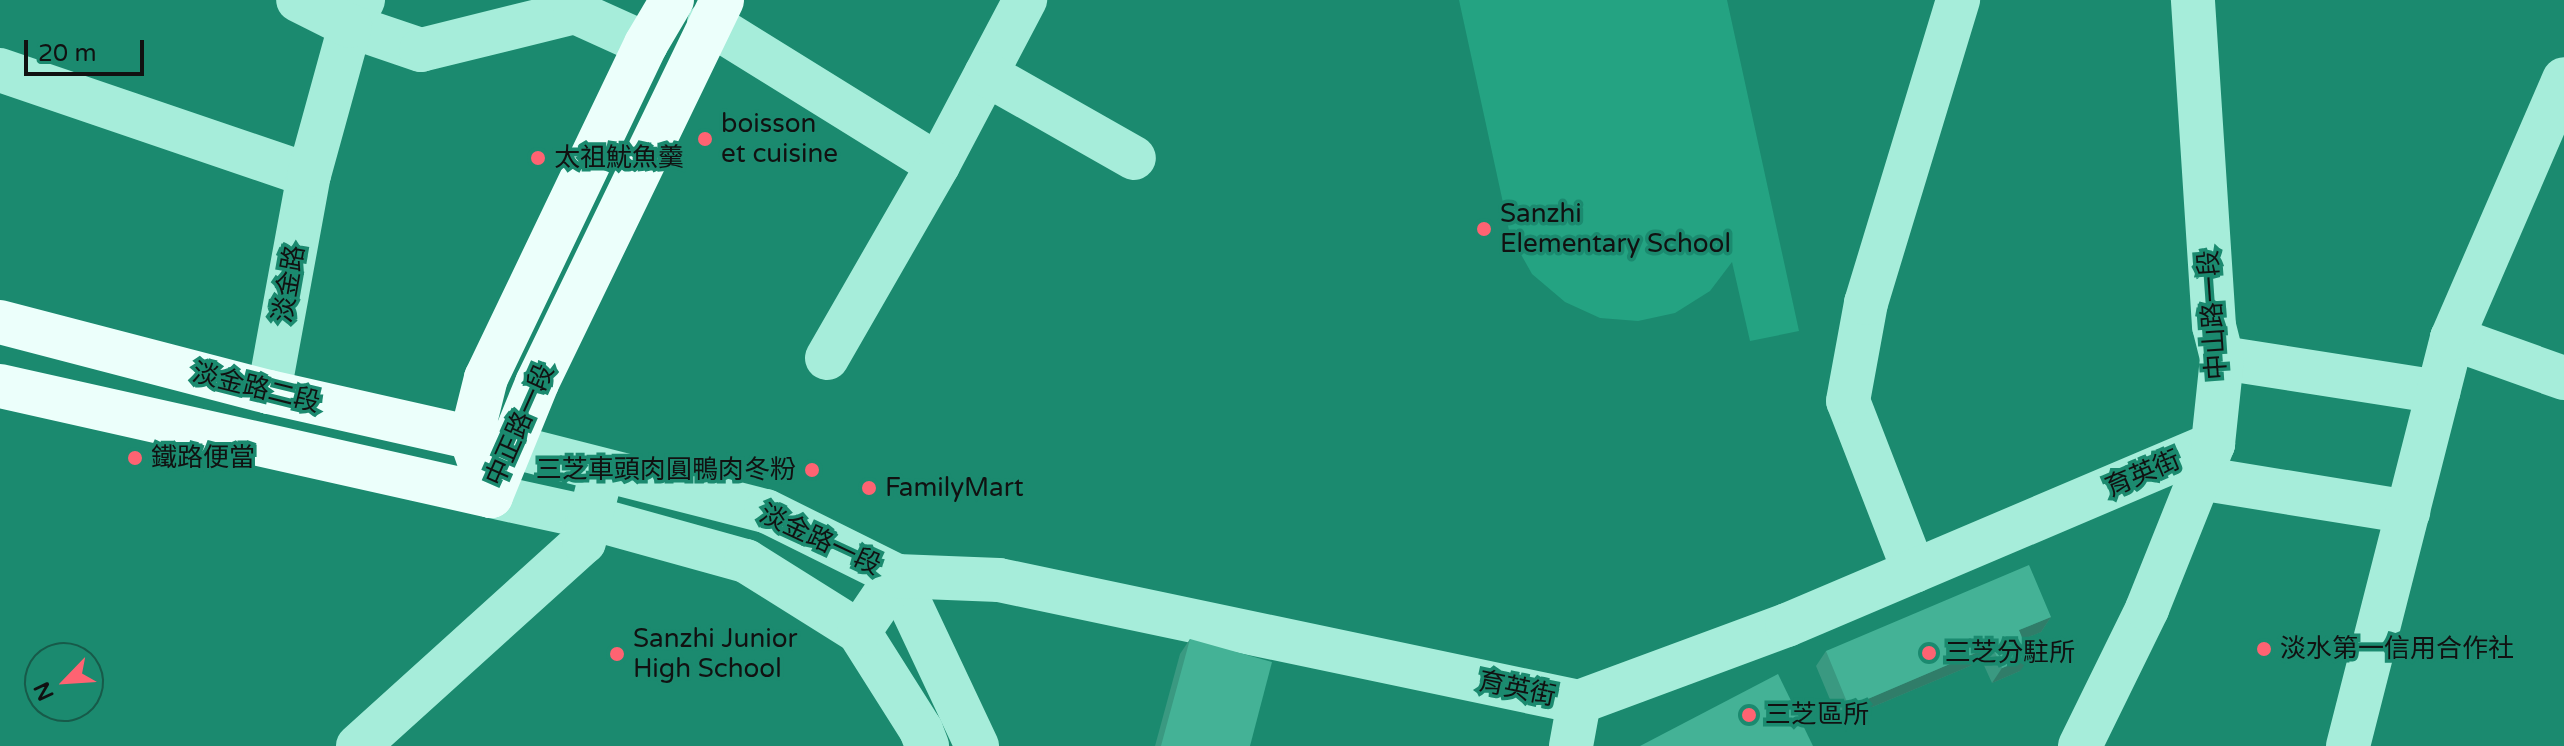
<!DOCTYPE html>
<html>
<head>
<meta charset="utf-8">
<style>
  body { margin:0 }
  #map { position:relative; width:2564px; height:746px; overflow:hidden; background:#1b8a6f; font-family:"Varela Round","Noto Sans TC",sans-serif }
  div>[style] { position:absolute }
  .green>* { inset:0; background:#24a382 }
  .minor>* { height:44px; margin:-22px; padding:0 22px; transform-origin:22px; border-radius:22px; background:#a6edda }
  .major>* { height:44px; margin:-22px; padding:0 22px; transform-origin:22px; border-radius:22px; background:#ecfffb }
  .wall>* { inset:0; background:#3a9981 }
  .shaded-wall>* { inset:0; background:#307d69 }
  .building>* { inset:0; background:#44b296 }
  .dots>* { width:22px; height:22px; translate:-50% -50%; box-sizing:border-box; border:4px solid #1b8a6f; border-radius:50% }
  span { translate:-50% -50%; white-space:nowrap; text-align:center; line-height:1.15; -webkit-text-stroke:7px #1b8a6f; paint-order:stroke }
  .poi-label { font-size:26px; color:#111 }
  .left { translate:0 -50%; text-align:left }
  .right { translate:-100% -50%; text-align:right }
  .street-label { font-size:26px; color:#111 }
  .north { position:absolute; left:24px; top:642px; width:80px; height:80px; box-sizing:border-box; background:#1b8a6f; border:2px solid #175a49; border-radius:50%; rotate:245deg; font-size:22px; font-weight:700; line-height:32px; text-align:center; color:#111 }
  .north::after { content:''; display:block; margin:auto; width:28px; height:36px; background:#fe6372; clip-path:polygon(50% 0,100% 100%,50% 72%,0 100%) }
  .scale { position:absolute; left:24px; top:40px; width:120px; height:36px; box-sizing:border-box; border:4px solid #111; border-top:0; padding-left:10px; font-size:24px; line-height:28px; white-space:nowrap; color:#111; -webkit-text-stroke:6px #1b8a6f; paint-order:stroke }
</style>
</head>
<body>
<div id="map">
  <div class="green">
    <i style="clip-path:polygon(1459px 0,1727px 0,1799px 331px,1750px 341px,1732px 262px,1710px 291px,1675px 313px,1638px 321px,1600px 318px,1565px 302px,1532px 274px,1510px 235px)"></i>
  </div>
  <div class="minor">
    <i style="left:363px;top:0;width:29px;rotate:117deg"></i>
    <i style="left:350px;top:26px;width:75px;rotate:18.7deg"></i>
    <i style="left:421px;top:50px;width:159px;rotate:-13.9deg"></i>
    <i style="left:575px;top:12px;width:78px;rotate:24.3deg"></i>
    <i style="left:709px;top:23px;width:269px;rotate:31.8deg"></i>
    <i style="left:938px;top:165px;width:187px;rotate:-62.2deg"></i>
    <i style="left:0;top:70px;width:326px;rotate:18.8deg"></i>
    <i style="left:986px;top:74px;width:170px;rotate:29.6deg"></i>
    <i style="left:2452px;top:338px;width:119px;rotate:19.7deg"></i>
    <i style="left:827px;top:358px;width:223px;rotate:-60.1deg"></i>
    <i style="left:2222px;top:358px;width:219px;rotate:8.9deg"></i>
    <i style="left:269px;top:392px;width:221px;rotate:-79.6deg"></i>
    <i style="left:309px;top:175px;width:155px;rotate:-74.6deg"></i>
    <i style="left:350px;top:26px;width:58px;rotate:-153.4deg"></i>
    <i style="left:514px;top:447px;width:260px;rotate:14.3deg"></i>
    <i style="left:766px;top:511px;width:146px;rotate:26.4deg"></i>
    <i style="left:897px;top:576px;width:188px;rotate:64.8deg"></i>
    <i style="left:2199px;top:478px;width:212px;rotate:9.2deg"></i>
    <i style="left:491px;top:496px;width:98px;rotate:12.3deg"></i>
    <i style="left:587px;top:517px;width:165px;rotate:15.5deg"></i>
    <i style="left:746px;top:561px;width:133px;rotate:32.1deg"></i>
    <i style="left:859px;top:632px;width:116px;rotate:57.7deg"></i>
    <i style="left:921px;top:730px;width:17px;rotate:69deg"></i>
    <i style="left:1914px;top:571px;width:182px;rotate:-111.2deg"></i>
    <i style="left:1848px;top:401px;width:100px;rotate:-79.6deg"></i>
    <i style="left:1866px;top:303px;width:317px;rotate:-73.1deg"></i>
    <i style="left:859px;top:632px;width:68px;rotate:-55.8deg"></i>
    <i style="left:897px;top:576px;width:102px;rotate:2.2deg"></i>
    <i style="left:999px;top:580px;width:593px;rotate:11.88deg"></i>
    <i style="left:1579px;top:702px;width:222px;rotate:-20.3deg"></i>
    <i style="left:1787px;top:625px;width:463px;rotate:-23deg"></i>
    <i style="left:358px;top:746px;width:304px;rotate:-42.1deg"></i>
    <i style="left:584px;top:542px;width:53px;rotate:-75.7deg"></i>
    <i style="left:1571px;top:746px;width:45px;rotate:-79.7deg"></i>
    <i style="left:2080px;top:746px;width:153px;rotate:-63.9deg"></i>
    <i style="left:2147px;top:609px;width:178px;rotate:-68.2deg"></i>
    <i style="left:2213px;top:444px;width:86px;rotate:-84deg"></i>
    <i style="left:2222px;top:358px;width:33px;rotate:-104deg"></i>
    <i style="left:2214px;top:326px;width:327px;rotate:-93.7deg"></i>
    <i style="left:2348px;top:746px;width:421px;rotate:-75.7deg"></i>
    <i style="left:2452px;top:338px;width:282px;rotate:-66.6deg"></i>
  </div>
  <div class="major">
    <i style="left:0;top:322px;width:278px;rotate:14.6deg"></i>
    <i style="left:269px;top:392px;width:237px;rotate:12.7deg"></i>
    <i style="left:0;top:386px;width:503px;rotate:12.63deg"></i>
    <i style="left:491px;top:496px;width:122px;rotate:-67.8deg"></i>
    <i style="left:537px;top:383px;width:425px;rotate:-64.2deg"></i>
    <i style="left:491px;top:496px;width:61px;rotate:-109deg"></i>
    <i style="left:471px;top:438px;width:62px;rotate:-76deg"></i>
    <i style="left:486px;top:378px;width:370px;rotate:-64.4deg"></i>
    <i style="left:646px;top:44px;width:51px;rotate:-59.4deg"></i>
  </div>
  <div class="wall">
    <i style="clip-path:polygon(2051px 617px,2041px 632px,2023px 639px,2020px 671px,1992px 683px,1982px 661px,1839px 721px,1816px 666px,1826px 651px)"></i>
    <i style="clip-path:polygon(1190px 639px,1250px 746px,1155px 746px,1180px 654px)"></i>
  </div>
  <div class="shaded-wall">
    <i style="clip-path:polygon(2051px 617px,2041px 632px,2009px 645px,2019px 630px)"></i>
    <i style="clip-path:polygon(1992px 646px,1982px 661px,1839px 721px,1849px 707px)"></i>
    <i style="clip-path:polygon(2030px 657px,2020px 671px,1992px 683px,2002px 668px)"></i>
  </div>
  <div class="building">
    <i style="clip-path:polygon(2029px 565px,2051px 617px,2019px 630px,2030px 657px,2002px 668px,1992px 646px,1849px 707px,1826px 651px)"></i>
    <i style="clip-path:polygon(1190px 639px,1272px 662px,1250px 746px,1161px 746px)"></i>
    <i style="clip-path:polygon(1778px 674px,1813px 746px,1640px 746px)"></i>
  </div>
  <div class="dots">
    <i style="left:705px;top:139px;background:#fe6372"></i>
    <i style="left:538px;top:158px;background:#fe6372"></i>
    <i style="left:1484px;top:229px;background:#fe6372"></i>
    <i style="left:135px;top:458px;background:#fe6372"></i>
    <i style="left:812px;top:470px;background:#fe6372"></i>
    <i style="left:869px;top:488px;background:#fe6372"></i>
    <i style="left:2264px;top:649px;background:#fe6372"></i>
    <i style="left:1929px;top:653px;background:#fe6372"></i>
    <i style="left:617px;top:654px;background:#fe6372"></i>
    <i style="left:1749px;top:715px;background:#fe6372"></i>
  </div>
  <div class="poi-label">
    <span class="left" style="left:721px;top:139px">boisson<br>et cuisine</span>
    <span class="left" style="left:554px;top:158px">太祖魷魚羹</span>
    <span class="left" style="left:1500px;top:229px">Sanzhi<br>Elementary School</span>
    <span class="left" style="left:151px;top:458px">鐵路便當</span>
    <span class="right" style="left:796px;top:470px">三芝車頭肉圓鴨肉冬粉</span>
    <span class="left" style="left:885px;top:488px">FamilyMart</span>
    <span class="left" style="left:633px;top:654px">Sanzhi Junior<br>High School</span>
    <span class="left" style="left:2280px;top:649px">淡水第一信用合作社</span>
    <span class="left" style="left:1945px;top:653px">三芝分駐所</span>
    <span class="left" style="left:1765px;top:715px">三芝區所</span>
  </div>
  <div class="street-label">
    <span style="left:289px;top:284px;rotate:-80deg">淡金路</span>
    <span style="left:2213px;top:315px;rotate:-94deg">中山路一段</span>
    <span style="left:256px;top:388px;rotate:14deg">淡金路二段</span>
    <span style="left:520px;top:425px;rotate:-66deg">中正路一段</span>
    <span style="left:2143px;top:474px;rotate:-23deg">育英街</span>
    <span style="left:820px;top:540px;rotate:25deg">淡金路一段</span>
    <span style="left:1517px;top:689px;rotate:12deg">育英街</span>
  </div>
  <div class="north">N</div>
  <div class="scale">20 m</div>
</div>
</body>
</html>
